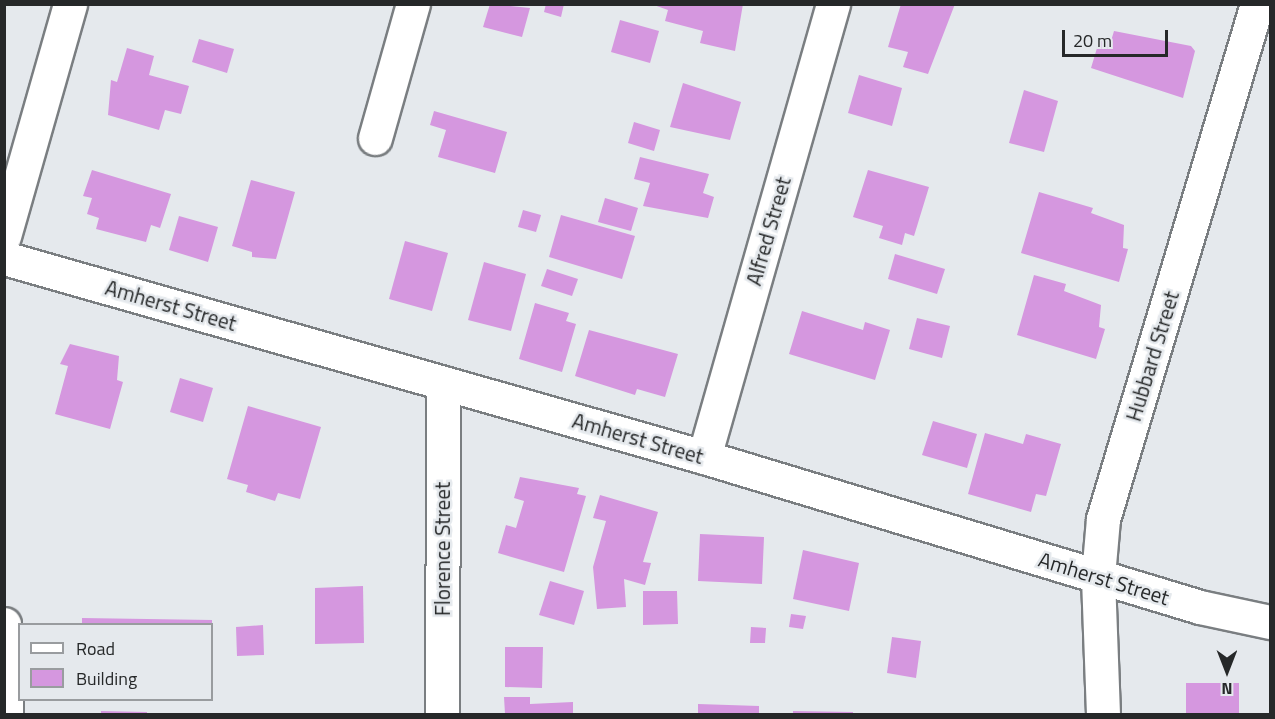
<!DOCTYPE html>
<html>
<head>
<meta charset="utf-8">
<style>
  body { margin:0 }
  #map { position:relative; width:1275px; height:719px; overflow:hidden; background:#e5e9ed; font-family:"Titillium Web",sans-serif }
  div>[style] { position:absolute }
  .building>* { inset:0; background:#d597df }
  .roads { filter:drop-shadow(2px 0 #7a7e81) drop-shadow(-2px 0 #7a7e81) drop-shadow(0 2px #7a7e81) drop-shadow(0 -2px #7a7e81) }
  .minor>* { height:33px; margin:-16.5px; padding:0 16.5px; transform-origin:16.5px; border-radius:16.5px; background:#fff }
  span { translate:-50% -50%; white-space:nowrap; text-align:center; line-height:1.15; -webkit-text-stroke:5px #e5e9ed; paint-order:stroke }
  .street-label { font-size:21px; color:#262829 }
  .frame { position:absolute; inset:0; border:6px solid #262829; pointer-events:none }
  .legend { position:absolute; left:18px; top:623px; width:195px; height:78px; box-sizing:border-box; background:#e5e9ed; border:2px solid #999c9f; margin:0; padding:8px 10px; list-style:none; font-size:18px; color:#262829 }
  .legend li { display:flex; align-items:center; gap:12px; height:30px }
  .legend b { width:30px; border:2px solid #999c9f }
  .north { position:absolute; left:1197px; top:641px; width:60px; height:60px; -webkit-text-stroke:4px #e5e9ed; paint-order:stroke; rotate:180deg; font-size:16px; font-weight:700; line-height:24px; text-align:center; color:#262829 }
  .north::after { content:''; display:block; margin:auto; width:21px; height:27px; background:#262829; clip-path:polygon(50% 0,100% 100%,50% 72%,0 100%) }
  .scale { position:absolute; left:1062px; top:30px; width:106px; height:27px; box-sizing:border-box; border:3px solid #262829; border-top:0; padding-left:8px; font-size:18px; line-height:21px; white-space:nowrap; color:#262829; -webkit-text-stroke:4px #e5e9ed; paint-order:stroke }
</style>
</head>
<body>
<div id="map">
  <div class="building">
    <i style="clip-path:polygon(490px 4px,530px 8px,522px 37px,483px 27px)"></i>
    <i style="clip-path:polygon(546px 4px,564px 4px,561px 17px,544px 12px)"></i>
    <i style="clip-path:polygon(651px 4px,743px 4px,735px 51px,700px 43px,703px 31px,665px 21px,668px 10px)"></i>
    <i style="clip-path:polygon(901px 4px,955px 4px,928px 74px,903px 67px,908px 52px,888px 47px)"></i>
    <i style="clip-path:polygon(620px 20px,659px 31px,650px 63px,611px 52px)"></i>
    <i style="clip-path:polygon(1114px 31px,1191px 46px,1195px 51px,1183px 98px,1091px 68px,1100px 38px,1111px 41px)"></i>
    <i style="clip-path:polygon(199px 39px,234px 49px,227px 73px,192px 62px)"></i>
    <i style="clip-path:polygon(127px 48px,154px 56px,149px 75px,189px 86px,181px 114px,165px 110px,159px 130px,108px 115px,111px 80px,117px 82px)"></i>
    <i style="clip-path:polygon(859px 75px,902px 88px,892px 126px,848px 113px)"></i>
    <i style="clip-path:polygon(683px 83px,741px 102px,730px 140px,670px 127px)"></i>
    <i style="clip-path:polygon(1024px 90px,1058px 101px,1044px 152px,1009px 143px)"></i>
    <i style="clip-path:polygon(434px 111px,507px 132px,495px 173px,438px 157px,446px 130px,430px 125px)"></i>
    <i style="clip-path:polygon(634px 122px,660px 130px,654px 151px,628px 143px)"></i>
    <i style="clip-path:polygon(640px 157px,709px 174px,703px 193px,714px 197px,708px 218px,643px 206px,650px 183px,634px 179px)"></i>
    <i style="clip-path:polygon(92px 170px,171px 194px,160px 228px,151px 225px,146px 242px,96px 229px,99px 218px,87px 214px,92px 198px,83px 196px)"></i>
    <i style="clip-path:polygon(868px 170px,929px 187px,914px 236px,905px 233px,902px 245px,879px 238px,883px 226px,853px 217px)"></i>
    <i style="clip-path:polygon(251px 180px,295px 192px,276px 259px,252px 257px,252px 252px,232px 246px)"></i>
    <i style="clip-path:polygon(1039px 192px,1093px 208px,1091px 213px,1124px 225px,1123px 248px,1128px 249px,1119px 282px,1021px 253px)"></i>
    <i style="clip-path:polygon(605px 198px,638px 208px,631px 231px,598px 222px)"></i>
    <i style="clip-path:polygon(523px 210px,541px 215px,536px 232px,518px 227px)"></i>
    <i style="clip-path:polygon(561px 215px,635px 236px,622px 279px,549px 257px)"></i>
    <i style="clip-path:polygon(179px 216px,218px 227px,208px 262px,169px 250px)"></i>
    <i style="clip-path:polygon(405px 241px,448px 253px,432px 311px,389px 299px)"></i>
    <i style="clip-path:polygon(895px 254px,945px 269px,937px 294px,888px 279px)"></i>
    <i style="clip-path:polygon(484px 262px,526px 274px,511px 331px,468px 320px)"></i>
    <i style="clip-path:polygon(547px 269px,578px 279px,572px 296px,541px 286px)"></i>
    <i style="clip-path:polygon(1034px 275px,1066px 284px,1064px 291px,1101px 305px,1099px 327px,1105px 329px,1096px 359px,1017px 335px)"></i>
    <i style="clip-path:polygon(535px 303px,569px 313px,566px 321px,576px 324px,562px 372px,519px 359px)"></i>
    <i style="clip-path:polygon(802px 311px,863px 330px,865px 322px,890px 330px,875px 380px,789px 354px)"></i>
    <i style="clip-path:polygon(917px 318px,950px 326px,942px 358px,909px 349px)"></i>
    <i style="clip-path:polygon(589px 330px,678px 354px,665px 397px,637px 389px,635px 395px,575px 376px)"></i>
    <i style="clip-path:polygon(70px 344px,119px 356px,117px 380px,123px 382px,110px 429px,55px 414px,68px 366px,60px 364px)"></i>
    <i style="clip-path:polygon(180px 378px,213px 388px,203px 422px,170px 412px)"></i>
    <i style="clip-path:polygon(248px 406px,321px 427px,300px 499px,278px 493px,275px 501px,246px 492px,248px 485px,227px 479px)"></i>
    <i style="clip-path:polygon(933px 421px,977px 434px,967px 468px,922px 455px)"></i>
    <i style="clip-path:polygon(985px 433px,1023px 444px,1026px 434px,1061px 444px,1046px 496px,1036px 494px,1031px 512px,968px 494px)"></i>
    <i style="clip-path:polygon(520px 477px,579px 488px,577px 494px,586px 496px,564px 572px,498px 553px,506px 525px,516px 528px,524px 501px,514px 498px)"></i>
    <i style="clip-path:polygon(600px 495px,658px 512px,643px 562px,651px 563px,645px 585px,624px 579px,626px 607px,597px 609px,593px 567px,606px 521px,593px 518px)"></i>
    <i style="clip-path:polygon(700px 534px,764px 537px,762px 584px,698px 581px)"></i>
    <i style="clip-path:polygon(803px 550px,859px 563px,849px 611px,793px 599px)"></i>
    <i style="clip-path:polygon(550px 581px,584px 591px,574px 625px,539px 615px)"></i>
    <i style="clip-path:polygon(363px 586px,364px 643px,315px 644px,315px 588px)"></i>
    <i style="clip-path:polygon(643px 591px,677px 591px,678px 624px,643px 625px)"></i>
    <i style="clip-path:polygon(791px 614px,806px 616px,803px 629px,789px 627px)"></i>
    <i style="clip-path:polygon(82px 618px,212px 620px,212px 624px,82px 624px)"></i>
    <i style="clip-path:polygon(263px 625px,264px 655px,237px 656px,236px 627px)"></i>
    <i style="clip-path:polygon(751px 627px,766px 628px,765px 643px,750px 643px)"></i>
    <i style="clip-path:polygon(892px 637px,921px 641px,916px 678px,887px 673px)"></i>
    <i style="clip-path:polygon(505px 647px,543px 647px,542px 688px,505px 687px)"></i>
    <i style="clip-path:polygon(1186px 683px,1239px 683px,1239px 714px,1186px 714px)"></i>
    <i style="clip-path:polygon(504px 697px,530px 697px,530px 704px,573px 702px,573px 714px,505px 714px)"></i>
    <i style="clip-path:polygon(698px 704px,759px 706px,759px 714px,698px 714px)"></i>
    <i style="clip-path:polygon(101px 711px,147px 712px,147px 714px,101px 714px)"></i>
    <i style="clip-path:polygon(793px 711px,853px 712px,853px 714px,793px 714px)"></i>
  </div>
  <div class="roads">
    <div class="minor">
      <i style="left:375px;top:138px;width:139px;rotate:-74.2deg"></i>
      <i style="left:4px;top:236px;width:241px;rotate:-74.1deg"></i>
      <i style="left:4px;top:258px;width:728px;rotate:15.87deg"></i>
      <i style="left:704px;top:457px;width:518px;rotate:16.83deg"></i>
      <i style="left:1200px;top:607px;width:72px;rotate:12.1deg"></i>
      <i style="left:704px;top:457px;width:471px;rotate:-74.1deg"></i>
      <i style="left:4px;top:624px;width:90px;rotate:88.7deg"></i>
      <i style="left:442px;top:714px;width:331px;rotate:-89.8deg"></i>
      <i style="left:1103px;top:714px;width:138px;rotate:-92.1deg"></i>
      <i style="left:1098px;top:576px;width:57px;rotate:-85deg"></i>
      <i style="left:1103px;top:519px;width:538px;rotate:-73.35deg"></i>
    </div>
  </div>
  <div class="street-label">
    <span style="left:768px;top:231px;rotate:-74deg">Alfred Street</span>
    <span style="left:171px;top:305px;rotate:16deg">Amherst Street</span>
    <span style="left:1152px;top:356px;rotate:-73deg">Hubbard Street</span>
    <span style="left:638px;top:438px;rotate:16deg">Amherst Street</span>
    <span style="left:442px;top:549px;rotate:-90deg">Florence Street</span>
    <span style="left:1104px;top:578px;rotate:17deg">Amherst Street</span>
  </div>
  <div class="frame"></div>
  <ul class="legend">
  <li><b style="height:8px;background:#fff"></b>Road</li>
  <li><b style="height:16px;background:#d597df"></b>Building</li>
  </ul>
  <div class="north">N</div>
  <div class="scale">20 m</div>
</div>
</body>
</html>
